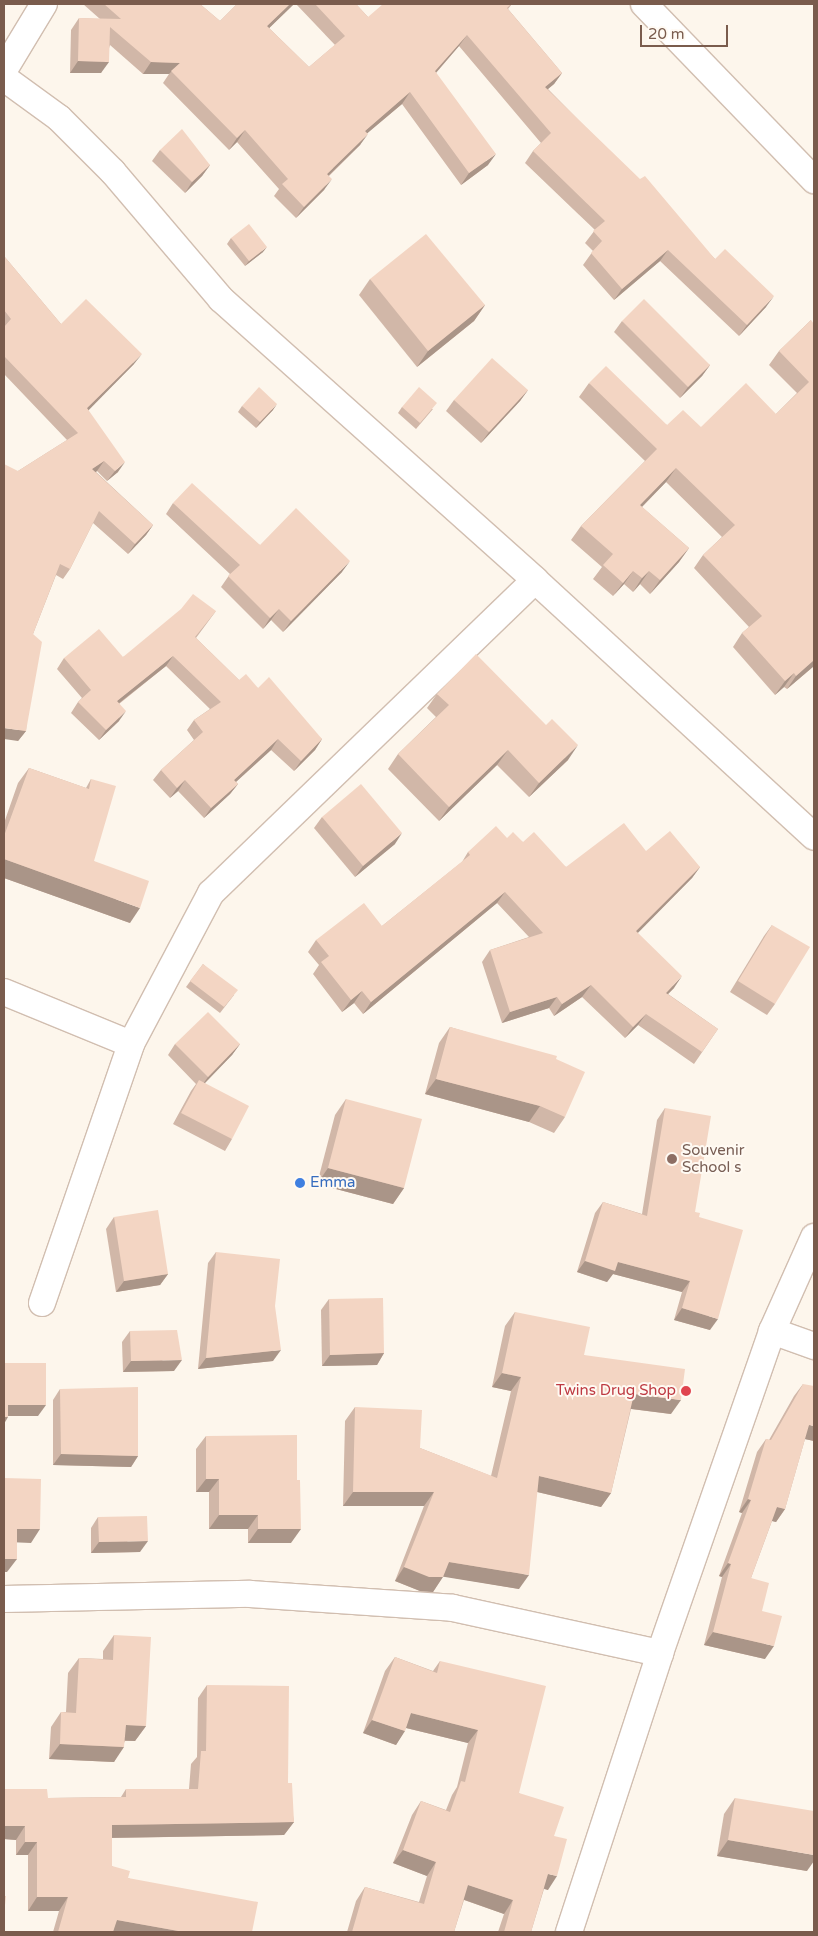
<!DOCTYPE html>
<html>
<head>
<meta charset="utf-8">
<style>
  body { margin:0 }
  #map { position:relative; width:818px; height:1936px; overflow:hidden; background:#fdf6ec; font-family:"Varela Round",sans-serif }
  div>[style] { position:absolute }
  .roads { filter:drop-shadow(1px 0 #d1beb0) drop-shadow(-1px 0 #d1beb0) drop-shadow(0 1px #d1beb0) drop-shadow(0 -1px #d1beb0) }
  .street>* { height:26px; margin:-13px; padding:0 13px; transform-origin:13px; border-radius:13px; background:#fff }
  .wall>* { inset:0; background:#d1b7a8 }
  .shaded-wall>* { inset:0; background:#aa9588 }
  .building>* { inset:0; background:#f3d5c3 }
  .dots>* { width:14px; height:14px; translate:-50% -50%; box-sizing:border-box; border:2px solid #fffaf3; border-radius:50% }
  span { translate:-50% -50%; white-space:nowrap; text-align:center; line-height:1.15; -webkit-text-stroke:4px #fffaf3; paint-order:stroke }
  .education-label { font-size:15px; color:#785e54 }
  .left { translate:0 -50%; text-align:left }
  .shop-label { font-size:15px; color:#366cbe }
  .health-label { font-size:15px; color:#be3a42 }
  .right { translate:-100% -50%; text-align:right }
  .frame { position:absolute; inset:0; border:5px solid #7a5c4d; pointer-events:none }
  .scale { position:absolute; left:640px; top:25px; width:88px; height:22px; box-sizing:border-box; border:2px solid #7a5c4d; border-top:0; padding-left:6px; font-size:15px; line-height:18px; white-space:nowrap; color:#7a5c4d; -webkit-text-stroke:4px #fffaf3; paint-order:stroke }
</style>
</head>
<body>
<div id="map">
  <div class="roads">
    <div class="street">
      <i style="left:644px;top:4px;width:245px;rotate:46deg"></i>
      <i style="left:4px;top:70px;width:77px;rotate:-58.8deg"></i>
      <i style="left:4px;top:78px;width:68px;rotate:36deg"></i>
      <i style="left:59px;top:118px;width:76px;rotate:45deg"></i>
      <i style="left:113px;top:172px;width:167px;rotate:49.6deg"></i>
      <i style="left:221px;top:299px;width:421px;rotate:41.8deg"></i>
      <i style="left:535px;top:580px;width:379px;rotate:42.6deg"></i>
      <i style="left:4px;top:992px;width:137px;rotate:22.3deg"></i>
      <i style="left:42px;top:1303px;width:274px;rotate:-71deg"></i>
      <i style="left:131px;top:1044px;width:171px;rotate:-62.1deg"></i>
      <i style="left:211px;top:893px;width:450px;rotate:-44deg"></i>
      <i style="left:772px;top:1331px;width:45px;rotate:19.7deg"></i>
      <i style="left:4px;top:1599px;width:246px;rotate:-1.2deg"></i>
      <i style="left:250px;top:1594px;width:203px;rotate:3.9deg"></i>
      <i style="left:453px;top:1608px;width:212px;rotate:12.3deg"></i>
      <i style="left:569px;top:1932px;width:293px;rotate:-71.9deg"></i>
      <i style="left:660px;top:1653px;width:341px;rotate:-70.8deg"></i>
      <i style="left:772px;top:1331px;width:103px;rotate:-65.9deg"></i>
    </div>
  </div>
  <div class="wall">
    <i style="clip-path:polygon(83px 4px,200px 4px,220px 21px,237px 4px,294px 4px,269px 28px,309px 67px,335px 45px,296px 4px,356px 4px,368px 17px,512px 4px,508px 9px,562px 73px,554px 84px,548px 89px,715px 259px,766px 307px,739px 336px,660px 261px,614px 300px,583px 265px,593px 251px,585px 243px,595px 230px,525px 163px,533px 151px,541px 143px,459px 46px,436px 73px,488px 165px,461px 185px,402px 104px,367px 133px,360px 145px,329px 176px,324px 190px,296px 218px,274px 196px,279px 189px,237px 142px,229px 150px,163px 83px,169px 74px,143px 74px,110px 45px,101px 73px,70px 73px,71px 30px,79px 18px,100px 19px)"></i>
    <i style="clip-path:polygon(160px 150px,210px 165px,202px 176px,185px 193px,152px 161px)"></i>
    <i style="clip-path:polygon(231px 238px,263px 252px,245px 266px,227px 244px)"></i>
    <i style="clip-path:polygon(4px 256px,61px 324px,134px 364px,88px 410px,118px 472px,107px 481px,97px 471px,96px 472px,153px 525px,146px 535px,128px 554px,93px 523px,70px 569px,63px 579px,56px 575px,33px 634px,26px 731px,18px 741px,18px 471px,67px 440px,4px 374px)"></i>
    <i style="clip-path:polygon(370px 279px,485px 305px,474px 321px,417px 367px,359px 295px)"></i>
    <i style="clip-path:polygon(811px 320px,814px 666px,787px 689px,784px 687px,775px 695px,733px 647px,742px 633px,749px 627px,694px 568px,703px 555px,722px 537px,666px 482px,642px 507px,689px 548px,679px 562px,650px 594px,640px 584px,633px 592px,624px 584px,613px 596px,593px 579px,602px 567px,571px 540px,581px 526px,645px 461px,579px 397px,589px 383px,667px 425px,701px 427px,776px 414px,797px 393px,769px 365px,779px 351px)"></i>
    <i style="clip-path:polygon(622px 321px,710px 365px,702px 376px,680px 398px,614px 332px)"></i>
    <i style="clip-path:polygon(528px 390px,520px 401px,481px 443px,446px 411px,454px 400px)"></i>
    <i style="clip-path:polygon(242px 406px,273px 410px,256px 428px,238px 412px)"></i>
    <i style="clip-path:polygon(402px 407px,433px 409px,416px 429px,398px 413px)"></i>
    <i style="clip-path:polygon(173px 503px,260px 545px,342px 572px,283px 632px,271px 620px,263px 629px,221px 587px,230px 574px,166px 514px)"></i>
    <i style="clip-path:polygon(216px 611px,196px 638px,239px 680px,258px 688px,322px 739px,315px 750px,294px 771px,271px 750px,236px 782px,238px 784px,230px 794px,204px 818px,178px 791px,170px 798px,153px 780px,161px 770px,194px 740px,187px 730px,194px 720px,210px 709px,166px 666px,119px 704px,119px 721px,99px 740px,71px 713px,78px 702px,82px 698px,57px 669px,64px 658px,123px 657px)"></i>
    <i style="clip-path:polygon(437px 694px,568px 760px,529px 797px,497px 765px,439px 821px,388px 769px,398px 754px,436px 717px,427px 708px)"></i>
    <i style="clip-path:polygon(29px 768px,86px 788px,91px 779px,94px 861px,130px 923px,4px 878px,4px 823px,18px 783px)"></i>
    <i style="clip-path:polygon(322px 817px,395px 844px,355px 877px,314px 828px)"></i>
    <i style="clip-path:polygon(507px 838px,523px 842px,566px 867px,646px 851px,700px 867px,692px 878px,637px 933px,674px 988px,668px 994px,718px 1029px,694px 1064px,638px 1025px,625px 1038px,582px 997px,554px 1016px,549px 1008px,502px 1023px,482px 962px,490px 950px,529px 937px,497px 903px,363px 1014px,354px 1003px,342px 1012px,313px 974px,319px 965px,308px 952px,316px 940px,382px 926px,462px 862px,468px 852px)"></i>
    <i style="clip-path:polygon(772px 925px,775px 1004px,767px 1015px,730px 992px,764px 936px)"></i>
    <i style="clip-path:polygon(203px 964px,234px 995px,220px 1013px,186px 987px)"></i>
    <i style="clip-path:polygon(450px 1027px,556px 1059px,565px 1117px,554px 1133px,529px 1122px,425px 1094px,439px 1043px)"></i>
    <i style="clip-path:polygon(175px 1044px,240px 1044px,232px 1055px,205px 1083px,232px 1139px,225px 1151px,173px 1124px,191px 1091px,196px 1084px,168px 1055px)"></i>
    <i style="clip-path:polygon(346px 1099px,404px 1188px,393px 1204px,317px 1184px,335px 1115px)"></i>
    <i style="clip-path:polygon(665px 1108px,695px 1212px,699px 1217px,710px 1330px,674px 1320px,682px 1292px,613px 1274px,607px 1282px,577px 1272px,595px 1213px,603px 1202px,642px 1214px,657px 1120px)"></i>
    <i style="clip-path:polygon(114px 1217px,168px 1274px,160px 1285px,116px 1292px,106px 1229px)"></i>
    <i style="clip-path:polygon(216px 1252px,275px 1306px,273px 1361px,198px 1369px,208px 1263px)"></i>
    <i style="clip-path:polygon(329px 1299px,384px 1353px,377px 1365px,322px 1366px,321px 1310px)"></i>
    <i style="clip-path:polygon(515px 1312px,584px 1355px,671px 1414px,631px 1409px,611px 1493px,601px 1507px,537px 1492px,519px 1589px,443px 1576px,433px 1592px,420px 1591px,395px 1581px,424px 1506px,343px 1506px,345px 1421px,355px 1407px,420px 1448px,491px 1476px,511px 1391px,492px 1387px,505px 1326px)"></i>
    <i style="clip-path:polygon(130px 1331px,174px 1371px,123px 1372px,122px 1342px)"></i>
    <i style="clip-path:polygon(803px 1384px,814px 1441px,805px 1439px,785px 1509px,776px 1522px,772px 1521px,751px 1578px,762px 1611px,765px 1659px,704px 1645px,722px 1577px,719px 1576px,742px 1513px,739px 1512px,757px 1452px,766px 1439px,769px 1440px,794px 1396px)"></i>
    <i style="clip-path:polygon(60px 1389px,138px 1456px,131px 1467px,53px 1465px,53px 1400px)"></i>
    <i style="clip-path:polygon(206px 1436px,291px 1543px,248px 1543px,248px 1529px,209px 1529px,209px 1492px,196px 1492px,196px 1449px)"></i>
    <i style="clip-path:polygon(98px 1517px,140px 1552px,91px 1553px,91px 1528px)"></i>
    <i style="clip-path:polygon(114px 1635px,146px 1726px,135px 1741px,125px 1741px,114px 1762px,49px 1759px,51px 1727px,61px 1712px,66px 1712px,68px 1673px,79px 1658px,103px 1659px,103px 1651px)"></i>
    <i style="clip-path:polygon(395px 1657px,433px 1671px,440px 1661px,519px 1793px,554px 1836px,548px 1890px,544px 1889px,531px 1932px,498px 1932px,504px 1914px,464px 1900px,454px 1932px,347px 1932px,356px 1901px,365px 1887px,419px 1902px,427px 1876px,393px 1863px,412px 1815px,421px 1801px,446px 1810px,452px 1795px,457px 1787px,468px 1743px,406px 1728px,396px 1745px,363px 1733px,385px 1671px)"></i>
    <i style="clip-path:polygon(207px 1685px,288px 1783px,294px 1822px,284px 1835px,112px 1838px,112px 1866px,128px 1878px,252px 1932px,53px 1932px,59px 1911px,28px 1911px,28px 1855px,16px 1855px,16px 1840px,4px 1839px,48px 1798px,121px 1797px,126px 1789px,189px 1789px,191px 1764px,197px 1757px,198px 1698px)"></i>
    <i style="clip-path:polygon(735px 1798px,807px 1871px,717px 1856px,724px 1814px)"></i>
  </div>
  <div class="shaded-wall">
    <i style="clip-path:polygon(290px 4px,294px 4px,259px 38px,267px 26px)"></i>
    <i style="clip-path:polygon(467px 35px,459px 46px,427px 83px,435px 71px)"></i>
    <i style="clip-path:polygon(78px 61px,109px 62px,101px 73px,70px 73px)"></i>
    <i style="clip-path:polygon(151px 62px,180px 63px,169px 74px,143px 74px)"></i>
    <i style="clip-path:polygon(562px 73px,554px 84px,537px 98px,545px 87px)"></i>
    <i style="clip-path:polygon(410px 92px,402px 104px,357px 142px,365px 131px)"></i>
    <i style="clip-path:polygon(245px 130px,237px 142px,229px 150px,237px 138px)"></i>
    <i style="clip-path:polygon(368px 134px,360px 145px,319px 185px,327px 174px)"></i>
    <i style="clip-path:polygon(496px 154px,488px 165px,461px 185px,469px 173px)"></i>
    <i style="clip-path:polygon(210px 165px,202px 176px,185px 193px,192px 182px)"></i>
    <i style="clip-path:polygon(332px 179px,324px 190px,296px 218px,304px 207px)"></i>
    <i style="clip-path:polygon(267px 247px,263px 252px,245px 266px,249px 261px)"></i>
    <i style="clip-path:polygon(668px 250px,660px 261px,614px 300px,622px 289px)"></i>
    <i style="clip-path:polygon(774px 296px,766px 307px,739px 336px,747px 325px)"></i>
    <i style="clip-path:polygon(485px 305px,474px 321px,417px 367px,428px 351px)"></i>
    <i style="clip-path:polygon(142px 354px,134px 364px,80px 419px,87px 408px)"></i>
    <i style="clip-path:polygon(710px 365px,702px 376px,680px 398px,688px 387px)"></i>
    <i style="clip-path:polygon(528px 390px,520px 401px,481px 443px,489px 432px)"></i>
    <i style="clip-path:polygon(277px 404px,273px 410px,256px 428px,260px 422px)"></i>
    <i style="clip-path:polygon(104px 461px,97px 471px,85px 479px,92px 469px)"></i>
    <i style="clip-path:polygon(125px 462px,118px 472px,107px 481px,115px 471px)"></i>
    <i style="clip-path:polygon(676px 468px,666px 482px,631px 518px,640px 505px)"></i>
    <i style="clip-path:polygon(153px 525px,146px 535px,128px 554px,135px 544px)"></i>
    <i style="clip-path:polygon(689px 548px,679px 562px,650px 594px,660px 580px)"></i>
    <i style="clip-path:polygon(350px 561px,342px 572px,283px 632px,291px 621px)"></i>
    <i style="clip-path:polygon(633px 571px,624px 584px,613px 596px,623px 583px)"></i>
    <i style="clip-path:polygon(649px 571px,640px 584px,633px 592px,642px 578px)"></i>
    <i style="clip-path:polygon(279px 609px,271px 620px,263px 629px,270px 618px)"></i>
    <i style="clip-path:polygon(173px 656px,166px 666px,109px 711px,117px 701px)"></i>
    <i style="clip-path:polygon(814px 660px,814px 666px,787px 689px,796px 676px)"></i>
    <i style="clip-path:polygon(794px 673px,784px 687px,775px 695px,785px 681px)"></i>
    <i style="clip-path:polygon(126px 711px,119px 721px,99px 740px,106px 730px)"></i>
    <i style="clip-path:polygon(4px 728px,26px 731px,18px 741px,4px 739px)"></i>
    <i style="clip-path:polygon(278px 739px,271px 750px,227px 790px,234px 780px)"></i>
    <i style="clip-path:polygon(322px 739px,315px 750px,294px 771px,301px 761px)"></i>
    <i style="clip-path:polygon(578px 745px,568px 760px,529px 797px,539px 783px)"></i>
    <i style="clip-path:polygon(508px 750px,497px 765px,439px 821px,449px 807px)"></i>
    <i style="clip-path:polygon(185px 780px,178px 791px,170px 798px,177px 788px)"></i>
    <i style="clip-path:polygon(238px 784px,230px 794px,204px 818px,211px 808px)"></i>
    <i style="clip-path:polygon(402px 833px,395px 844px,355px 877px,363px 866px)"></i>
    <i style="clip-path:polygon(4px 859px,140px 908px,130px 923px,4px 878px)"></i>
    <i style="clip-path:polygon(700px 867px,692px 878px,628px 943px,636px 931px)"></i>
    <i style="clip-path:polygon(505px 892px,497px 903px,363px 1014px,371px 1002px)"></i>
    <i style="clip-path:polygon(682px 976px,674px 988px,658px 1004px,666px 993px)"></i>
    <i style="clip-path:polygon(591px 985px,582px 997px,554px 1016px,562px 1004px)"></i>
    <i style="clip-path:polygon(362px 991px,354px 1003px,342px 1012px,351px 1000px)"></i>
    <i style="clip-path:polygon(557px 997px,549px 1008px,502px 1023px,510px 1012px)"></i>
    <i style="clip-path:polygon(646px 1014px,638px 1025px,625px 1038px,633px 1027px)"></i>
    <i style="clip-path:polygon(240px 1044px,232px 1055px,200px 1088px,208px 1077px)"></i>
    <i style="clip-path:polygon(436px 1079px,540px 1106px,529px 1122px,425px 1094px)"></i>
    <i style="clip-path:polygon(328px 1168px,404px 1188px,393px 1204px,317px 1184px)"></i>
    <i style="clip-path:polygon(585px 1261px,618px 1262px,690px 1281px,682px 1292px,613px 1274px,607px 1282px,577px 1272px)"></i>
    <i style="clip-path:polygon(168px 1274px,160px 1285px,116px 1292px,124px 1281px)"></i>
    <i style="clip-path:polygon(682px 1308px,718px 1319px,710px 1330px,674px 1320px)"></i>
    <i style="clip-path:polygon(281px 1350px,273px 1361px,198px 1369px,206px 1358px)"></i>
    <i style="clip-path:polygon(384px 1353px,377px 1365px,322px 1366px,330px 1355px)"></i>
    <i style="clip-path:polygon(182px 1360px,174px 1371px,123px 1372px,131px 1361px)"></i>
    <i style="clip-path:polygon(502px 1373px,521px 1377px,511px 1391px,492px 1387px)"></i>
    <i style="clip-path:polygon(634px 1394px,681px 1400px,671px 1414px,624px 1408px)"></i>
    <i style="clip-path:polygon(8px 1405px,46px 1405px,38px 1416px,4px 1416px)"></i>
    <i style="clip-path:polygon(4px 1417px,8px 1417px,4px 1424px)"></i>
    <i style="clip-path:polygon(809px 1425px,814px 1426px,814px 1441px,800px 1438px)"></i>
    <i style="clip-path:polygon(61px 1454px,138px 1456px,131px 1467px,53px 1465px)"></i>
    <i style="clip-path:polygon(539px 1476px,611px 1493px,601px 1507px,529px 1490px)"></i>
    <i style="clip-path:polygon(206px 1479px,219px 1479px,209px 1492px,196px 1492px)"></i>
    <i style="clip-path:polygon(353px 1492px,434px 1492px,424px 1506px,343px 1506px)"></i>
    <i style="clip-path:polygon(748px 1499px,751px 1500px,742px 1513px,739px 1512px)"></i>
    <i style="clip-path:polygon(777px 1507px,785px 1509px,776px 1522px,768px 1520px)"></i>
    <i style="clip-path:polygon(219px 1515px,258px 1515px,248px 1529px,209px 1529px)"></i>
    <i style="clip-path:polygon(17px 1529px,40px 1529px,31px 1543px,8px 1542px)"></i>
    <i style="clip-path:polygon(258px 1529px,301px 1529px,291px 1543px,248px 1543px)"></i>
    <i style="clip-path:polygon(148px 1541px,140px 1552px,91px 1553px,99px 1542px)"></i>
    <i style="clip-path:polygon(4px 1559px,17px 1559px,7px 1572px,4px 1572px)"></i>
    <i style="clip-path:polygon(449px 1562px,529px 1575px,519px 1589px,439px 1576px)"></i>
    <i style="clip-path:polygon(728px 1563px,731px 1564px,722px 1577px,719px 1576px)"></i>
    <i style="clip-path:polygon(404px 1567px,443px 1577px,433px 1592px,420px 1591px,395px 1581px)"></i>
    <i style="clip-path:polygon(713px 1632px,774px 1646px,765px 1659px,704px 1645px)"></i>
    <i style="clip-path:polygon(411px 1713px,478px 1730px,468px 1743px,402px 1727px)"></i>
    <i style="clip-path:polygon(372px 1720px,405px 1731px,396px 1745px,363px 1733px)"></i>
    <i style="clip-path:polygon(126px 1725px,146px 1726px,135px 1741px,115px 1740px)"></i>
    <i style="clip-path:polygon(60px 1744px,124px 1747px,114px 1762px,49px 1759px)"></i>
    <i style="clip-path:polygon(294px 1822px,284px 1835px,102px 1838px,112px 1825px)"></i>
    <i style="clip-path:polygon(4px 1826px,25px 1826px,16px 1840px,4px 1839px)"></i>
    <i style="clip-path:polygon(728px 1840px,814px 1855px,814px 1861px,807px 1871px,717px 1856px)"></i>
    <i style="clip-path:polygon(25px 1842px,37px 1842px,28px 1855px,16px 1855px)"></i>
    <i style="clip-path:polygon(403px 1850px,436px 1862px,427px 1876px,393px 1863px)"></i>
    <i style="clip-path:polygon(548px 1874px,557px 1876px,548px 1890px,539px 1887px)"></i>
    <i style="clip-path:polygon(468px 1885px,513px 1900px,504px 1914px,459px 1898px)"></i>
    <i style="clip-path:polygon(37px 1897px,68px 1897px,59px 1911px,28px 1911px)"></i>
    <i style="clip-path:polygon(117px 1920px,184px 1932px,108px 1932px)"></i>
  </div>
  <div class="building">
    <i style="clip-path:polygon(104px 4px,200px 4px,220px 21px,237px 4px,290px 4px,267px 26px,309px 67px,345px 36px,315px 4px,356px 4px,368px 17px,383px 4px,511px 4px,507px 8px,562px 73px,545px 87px,640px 179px,645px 176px,715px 259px,725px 249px,774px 296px,747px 325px,668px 250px,622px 289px,591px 253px,602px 241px,593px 231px,605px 221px,533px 151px,551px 133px,467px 35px,435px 71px,496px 154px,469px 173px,410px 92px,365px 131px,368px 134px,327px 174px,332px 179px,304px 207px,282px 184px,288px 179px,245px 130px,237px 138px,171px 71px,180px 63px,151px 62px,110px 27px,109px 62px,78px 61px,79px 18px,121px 19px)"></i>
    <i style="clip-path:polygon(182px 129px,210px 165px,192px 182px,160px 150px)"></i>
    <i style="clip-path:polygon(249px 224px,267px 247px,249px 261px,231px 238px)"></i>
    <i style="clip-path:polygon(426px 234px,485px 305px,428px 351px,370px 279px)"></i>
    <i style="clip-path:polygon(4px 256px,61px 324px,86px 299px,142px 354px,87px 408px,125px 462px,115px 471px,104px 461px,92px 469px,153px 525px,135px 544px,99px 511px,70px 569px,60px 564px,33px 634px,42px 642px,26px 731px,4px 728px,4px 464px,18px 471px,78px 433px,4px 356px,4px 327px,11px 319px,4px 310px)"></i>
    <i style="clip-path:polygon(644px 299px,710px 365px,688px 387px,622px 321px)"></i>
    <i style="clip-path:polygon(811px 320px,814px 324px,814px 660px,796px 676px,794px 673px,785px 681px,742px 633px,762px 616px,703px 555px,735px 525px,676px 468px,640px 505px,689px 548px,660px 580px,649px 571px,642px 578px,633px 571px,623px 583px,603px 565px,613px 554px,581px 526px,657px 449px,589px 383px,606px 366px,667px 425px,683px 410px,701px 427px,746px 383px,776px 414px,809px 382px,779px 351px)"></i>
    <i style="clip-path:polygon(492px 358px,528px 390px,489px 432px,454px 400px)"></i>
    <i style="clip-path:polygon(259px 387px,277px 404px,260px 422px,242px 406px)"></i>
    <i style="clip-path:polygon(419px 387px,437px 403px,420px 423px,402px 407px)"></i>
    <i style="clip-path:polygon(192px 483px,260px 545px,296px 508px,350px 561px,291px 621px,279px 609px,270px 618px,228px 576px,240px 565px,173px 503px)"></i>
    <i style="clip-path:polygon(193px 594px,216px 611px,195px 637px,239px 680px,246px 674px,258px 688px,269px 677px,322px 739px,301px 761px,278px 739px,234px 780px,238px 784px,211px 808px,185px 780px,177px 788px,161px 770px,203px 732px,194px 720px,221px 702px,173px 656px,117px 701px,126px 711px,106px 730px,78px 702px,91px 690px,64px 658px,99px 629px,123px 657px,181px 609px)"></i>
    <i style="clip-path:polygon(476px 654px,546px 725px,552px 719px,578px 745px,539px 783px,508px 750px,449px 807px,398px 754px,449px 705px,437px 694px)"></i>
    <i style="clip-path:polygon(29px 768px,89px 789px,91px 779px,116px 786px,94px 861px,149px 881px,140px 908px,4px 859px,4px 836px)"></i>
    <i style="clip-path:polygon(361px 784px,402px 833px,363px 866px,322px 817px)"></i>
    <i style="clip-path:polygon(624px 823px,646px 851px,670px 831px,700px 867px,636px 931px,682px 976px,666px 993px,718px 1029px,702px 1052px,646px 1014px,633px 1027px,591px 985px,562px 1004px,557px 997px,510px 1012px,490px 950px,543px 933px,505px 892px,371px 1002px,362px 991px,351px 1000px,321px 962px,329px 956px,316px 940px,364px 903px,382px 926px,470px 855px,468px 852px,496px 826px,507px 838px,513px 832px,523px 842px,534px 832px,566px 867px)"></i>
    <i style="clip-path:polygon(772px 925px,810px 947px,775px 1004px,738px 981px)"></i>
    <i style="clip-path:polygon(203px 964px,238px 990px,224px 1007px,190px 981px)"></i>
    <i style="clip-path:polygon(208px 1012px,240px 1044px,208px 1077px,175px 1044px)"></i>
    <i style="clip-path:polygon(450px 1027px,557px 1056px,556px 1059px,585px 1072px,565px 1117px,540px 1106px,436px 1079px)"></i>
    <i style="clip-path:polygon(199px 1080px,249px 1106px,232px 1139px,181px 1113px)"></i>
    <i style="clip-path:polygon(346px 1099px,422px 1119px,404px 1188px,328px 1168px)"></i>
    <i style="clip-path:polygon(665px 1108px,711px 1116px,695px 1212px,700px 1213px,699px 1217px,743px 1230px,718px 1319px,682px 1308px,690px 1281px,618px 1262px,615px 1271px,585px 1261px,603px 1202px,647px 1216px)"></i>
    <i style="clip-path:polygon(158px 1210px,168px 1274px,124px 1281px,114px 1217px)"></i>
    <i style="clip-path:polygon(216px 1252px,280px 1259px,275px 1306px,281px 1350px,206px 1358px)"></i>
    <i style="clip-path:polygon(383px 1298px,384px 1353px,330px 1355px,329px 1299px)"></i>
    <i style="clip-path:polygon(515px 1312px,590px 1327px,584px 1355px,685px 1369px,681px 1400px,634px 1394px,611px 1493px,539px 1476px,529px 1575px,449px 1562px,443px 1577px,429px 1577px,404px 1567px,434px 1492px,353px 1492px,355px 1407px,422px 1410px,420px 1448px,497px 1478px,521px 1377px,502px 1373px)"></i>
    <i style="clip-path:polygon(177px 1330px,182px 1360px,131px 1361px,130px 1331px)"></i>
    <i style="clip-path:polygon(4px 1363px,46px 1363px,46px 1405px,8px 1405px,8px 1417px,4px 1417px)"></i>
    <i style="clip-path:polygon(803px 1384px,814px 1386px,814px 1426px,809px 1425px,785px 1509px,777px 1507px,751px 1578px,769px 1583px,762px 1611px,782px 1616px,774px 1646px,713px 1632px,731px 1564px,728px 1563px,751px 1500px,748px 1499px,766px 1439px,771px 1440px)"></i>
    <i style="clip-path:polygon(138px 1387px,138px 1456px,61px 1454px,60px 1389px)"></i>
    <i style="clip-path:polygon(297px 1435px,297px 1480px,300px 1480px,301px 1529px,258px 1529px,258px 1515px,219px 1515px,219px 1479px,206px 1479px,206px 1436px)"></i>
    <i style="clip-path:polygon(4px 1478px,41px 1479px,40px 1529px,17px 1529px,17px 1559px,4px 1559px)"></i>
    <i style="clip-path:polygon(147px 1516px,148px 1541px,99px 1542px,98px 1517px)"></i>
    <i style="clip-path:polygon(114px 1635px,151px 1637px,146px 1726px,126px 1725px,124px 1747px,60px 1744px,61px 1712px,76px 1713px,79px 1658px,113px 1660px)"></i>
    <i style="clip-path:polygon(395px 1657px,437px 1673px,440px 1661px,546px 1686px,519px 1793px,564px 1807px,554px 1836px,567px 1839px,557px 1876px,548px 1874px,531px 1932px,504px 1932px,513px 1900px,468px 1885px,454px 1932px,352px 1932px,365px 1887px,424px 1904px,436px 1862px,403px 1850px,421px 1801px,450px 1812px,461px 1781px,465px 1782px,478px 1730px,411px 1713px,405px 1731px,372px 1720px)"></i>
    <i style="clip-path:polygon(207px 1685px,289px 1686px,288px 1783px,292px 1783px,294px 1822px,112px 1825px,112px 1866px,130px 1871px,128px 1878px,258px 1902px,252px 1932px,184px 1932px,117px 1920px,113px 1932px,58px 1932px,68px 1897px,37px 1897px,37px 1842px,25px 1842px,25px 1826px,4px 1826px,4px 1789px,47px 1789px,48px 1798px,126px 1797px,126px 1789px,198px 1789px,201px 1751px,206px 1751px)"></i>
    <i style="clip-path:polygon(735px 1798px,814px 1811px,814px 1855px,728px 1840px)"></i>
    <i style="clip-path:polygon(4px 1896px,6px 1896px,4px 1914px)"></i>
  </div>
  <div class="dots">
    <i style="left:672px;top:1159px;background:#8d6e63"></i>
    <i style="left:300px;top:1183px;background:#3f7fe0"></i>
    <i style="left:686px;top:1391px;background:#e0444e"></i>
  </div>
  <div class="education-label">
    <span class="left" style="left:682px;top:1159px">Souvenir<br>School s</span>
  </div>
  <div class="shop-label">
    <span class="left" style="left:310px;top:1183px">Emma</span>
  </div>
  <div class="health-label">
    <span class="right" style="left:676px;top:1391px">Twins Drug Shop</span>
  </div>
  <div class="frame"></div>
  <div class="scale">20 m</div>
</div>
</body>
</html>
